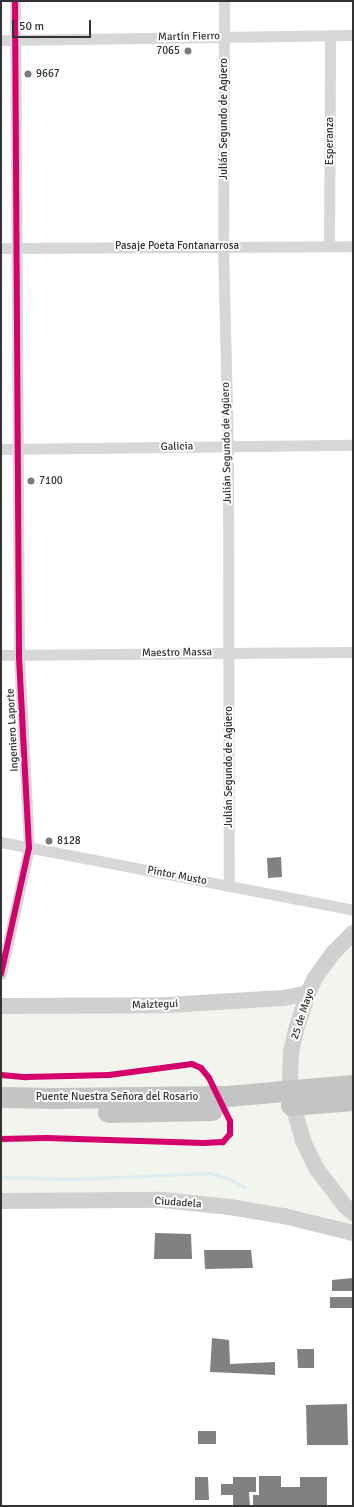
<!DOCTYPE html>
<html>
<head>
<meta charset="utf-8">
<style>
  body { margin:0 }
  #map { position:relative; width:354px; height:1507px; overflow:hidden; background:#fff; font-family:Signika,sans-serif }
  div>[style] { position:absolute }
  .green>* { inset:0; background:#f1f5ed }
  .stream>* { height:3px; margin:-1.5px; padding:0 1.5px; transform-origin:1.5px; border-radius:1.5px; background:#ddebf3 }
  .building>* { inset:0; background:#818181 }
  .street>* { height:11px; margin:-5.5px; padding:0 5.5px; transform-origin:5.5px; border-radius:5.5px; background:#d7d7d7 }
  .secondary>* { height:16px; margin:-8px; padding:0 8px; transform-origin:8px; border-radius:8px; background:#d0d0d0 }
  .highway-bridge>* { height:21px; margin:-10.5px; padding:0 10.5px; transform-origin:10.5px; border-radius:10.5px; background:#c4c4c4 }
  .cycleway>* { height:6px; margin:-3px; padding:0 3px; transform-origin:3px; border-radius:3px; background:#d6006c }
  .dots>* { width:11px; height:11px; translate:-50% -50%; box-sizing:border-box; border:2px solid #fff; border-radius:50% }
  span { translate:-50% -50%; white-space:nowrap; text-align:center; line-height:1.15; -webkit-text-stroke:4px #fff; paint-order:stroke }
  .street-label { font-size:11px; color:#333 }
  .poi-label { font-size:11px; color:#333 }
  .right { translate:-100% -50%; text-align:right }
  .left { translate:0 -50%; text-align:left }
  .frame { position:absolute; inset:0; border:2px solid #333; pointer-events:none }
  .scale { position:absolute; left:12px; top:20px; width:79px; height:18px; box-sizing:border-box; border:2px solid #333; border-top:0; padding-left:5px; font-size:12px; line-height:14px; white-space:nowrap; color:#333; -webkit-text-stroke:3px #fff; paint-order:stroke }
</style>
</head>
<body>
<div id="map">
  <div class="green">
    <i style="clip-path:polygon(353px 933px,353px 1233px,230px 1207px,1px 1201px,1px 1006px,308px 993px)"></i>
  </div>
  <div class="stream">
    <i style="left:1px;top:1177px;width:72px;rotate:1.6deg"></i>
    <i style="left:73px;top:1179px;width:136px;rotate:-2.5deg"></i>
    <i style="left:209px;top:1173px;width:19px;rotate:16deg"></i>
    <i style="left:227px;top:1178px;width:20px;rotate:27deg"></i>
  </div>
  <div class="building">
    <i style="clip-path:polygon(281px 857px,282px 877px,268px 878px,267px 858px)"></i>
    <i style="clip-path:polygon(155px 1233px,191px 1234px,192px 1259px,154px 1259px)"></i>
    <i style="clip-path:polygon(204px 1250px,251px 1250px,253px 1268px,205px 1269px)"></i>
    <i style="clip-path:polygon(353px 1278px,353px 1291px,332px 1291px,332px 1280px)"></i>
    <i style="clip-path:polygon(330px 1297px,353px 1297px,353px 1308px,330px 1308px)"></i>
    <i style="clip-path:polygon(212px 1338px,229px 1340px,230px 1364px,275px 1362px,275px 1375px,210px 1372px)"></i>
    <i style="clip-path:polygon(297px 1349px,314px 1349px,314px 1368px,298px 1368px)"></i>
    <i style="clip-path:polygon(347px 1404px,348px 1445px,307px 1445px,306px 1405px)"></i>
    <i style="clip-path:polygon(198px 1431px,216px 1431px,216px 1444px,198px 1444px)"></i>
    <i style="clip-path:polygon(259px 1476px,281px 1476px,281px 1487px,300px 1487px,300px 1477px,327px 1477px,327px 1506px,253px 1506px,253px 1495px,259px 1495px)"></i>
    <i style="clip-path:polygon(195px 1477px,208px 1477px,209px 1500px,195px 1500px)"></i>
    <i style="clip-path:polygon(233px 1477px,256px 1477px,256px 1492px,249px 1492px,250px 1506px,233px 1506px,233px 1495px,221px 1495px,221px 1484px,233px 1484px)"></i>
  </div>
  <div class="street">
    <i style="left:224px;top:1px;width:245px;rotate:90.2deg"></i>
    <i style="left:223px;top:246px;width:200px;rotate:88.6deg"></i>
    <i style="left:228px;top:446px;width:440px;rotate:89.9deg"></i>
    <i style="left:1px;top:40px;width:352px;rotate:-0.8deg"></i>
    <i style="left:329px;top:246px;width:211px;rotate:-89.7deg"></i>
    <i style="left:1px;top:248px;width:352px;rotate:-0.3deg"></i>
    <i style="left:1px;top:449px;width:352px;rotate:-0.7deg"></i>
    <i style="left:1px;top:655px;width:352px;rotate:-0.5deg"></i>
    <i style="left:1px;top:842px;width:359px;rotate:10.9deg"></i>
    <i style="left:1px;top:974px;width:129px;rotate:-77.5deg"></i>
    <i style="left:29px;top:848px;width:194px;rotate:-93deg"></i>
    <i style="left:19px;top:654px;width:653px;rotate:-90.35deg"></i>
  </div>
  <div class="secondary">
    <i style="left:353px;top:933px;width:28px;rotate:135deg"></i>
    <i style="left:333px;top:953px;width:31px;rotate:126deg"></i>
    <i style="left:315px;top:978px;width:17px;rotate:115deg"></i>
    <i style="left:308px;top:993px;width:39px;rotate:108deg"></i>
    <i style="left:296px;top:1030px;width:23px;rotate:103deg"></i>
    <i style="left:291px;top:1052px;width:30px;rotate:92deg"></i>
    <i style="left:290px;top:1082px;width:27px;rotate:82deg"></i>
    <i style="left:294px;top:1109px;width:33px;rotate:74deg"></i>
    <i style="left:303px;top:1141px;width:30px;rotate:64deg"></i>
    <i style="left:316px;top:1168px;width:48px;rotate:52.7deg"></i>
    <i style="left:345px;top:1206px;width:11px;rotate:41deg"></i>
    <i style="left:1px;top:1006px;width:167px;rotate:-0.3deg"></i>
    <i style="left:168px;top:1005px;width:116px;rotate:-3.5deg"></i>
    <i style="left:284px;top:998px;width:25px;rotate:-12deg"></i>
    <i style="left:1px;top:1201px;width:162px;rotate:-0.4deg"></i>
    <i style="left:163px;top:1200px;width:67px;rotate:6deg"></i>
    <i style="left:230px;top:1207px;width:55px;rotate:9.5deg"></i>
    <i style="left:284px;top:1216px;width:71px;rotate:13.8deg"></i>
  </div>
  <div class="highway-bridge">
    <i style="left:1px;top:1097px;width:55px;rotate:1deg"></i>
    <i style="left:56px;top:1098px;width:170px;rotate:-0.7deg"></i>
    <i style="left:226px;top:1096px;width:127px;rotate:-5deg"></i>
    <i style="left:291px;top:1105px;width:62px;rotate:-4.6deg"></i>
    <i style="left:108px;top:1112px;width:104px;rotate:-1.1deg"></i>
  </div>
  <div class="cycleway">
    <i style="left:1px;top:974px;width:129px;rotate:-77.5deg"></i>
    <i style="left:29px;top:848px;width:194px;rotate:-93deg"></i>
    <i style="left:19px;top:654px;width:653px;rotate:-90.35deg"></i>
    <i style="left:1px;top:1075px;width:25px;rotate:5deg"></i>
    <i style="left:26px;top:1077px;width:83px;rotate:-1.4deg"></i>
    <i style="left:109px;top:1075px;width:84px;rotate:-7.5deg"></i>
    <i style="left:192px;top:1064px;width:10px;rotate:24deg"></i>
    <i style="left:201px;top:1068px;width:13px;rotate:51deg"></i>
    <i style="left:209px;top:1078px;width:48px;rotate:64deg"></i>
    <i style="left:230px;top:1121px;width:13px;rotate:90deg"></i>
    <i style="left:230px;top:1134px;width:11px;rotate:131deg"></i>
    <i style="left:223px;top:1142px;width:20px;rotate:177deg"></i>
    <i style="left:203px;top:1143px;width:157px;rotate:-178.2deg"></i>
    <i style="left:46px;top:1138px;width:45px;rotate:178.7deg"></i>
  </div>
  <div class="dots">
    <i style="left:188px;top:51px;background:#7a7a7a"></i>
    <i style="left:28px;top:74px;background:#7a7a7a"></i>
    <i style="left:31px;top:481px;background:#7a7a7a"></i>
    <i style="left:49px;top:841px;background:#7a7a7a"></i>
  </div>
  <div class="street-label">
    <span style="left:189px;top:37px;rotate:-1deg">Martín Fierro</span>
    <span style="left:224px;top:119px;rotate:-90deg">Julián Segundo de Agüero</span>
    <span style="left:330px;top:141px;rotate:-90deg">Esperanza</span>
    <span style="left:177px;top:246px">Pasaje Poeta Fontanarrosa</span>
    <span style="left:227px;top:443px;rotate:-91deg">Julián Segundo de Agüero</span>
    <span style="left:177px;top:447px;rotate:-1deg">Galicia</span>
    <span style="left:177px;top:653px;rotate:-1deg">Maestro Massa</span>
    <span style="left:13px;top:730px;rotate:-93deg">Ingeniero Laporte</span>
    <span style="left:229px;top:767px;rotate:-90deg">Julián Segundo de Agüero</span>
    <span style="left:177px;top:876px;rotate:11deg">Pintor Musto</span>
    <span style="left:155px;top:1005px;rotate:-2deg">Maiztegui</span>
    <span style="left:303px;top:1014px;rotate:-72deg">25 de Mayo</span>
    <span style="left:117px;top:1097px">Puente Nuestra Señora del Rosario</span>
    <span style="left:178px;top:1203px;rotate:4deg">Ciudadela</span>
  </div>
  <div class="poi-label">
    <span class="right" style="left:180px;top:51px">7065</span>
    <span class="left" style="left:36px;top:74px">9667</span>
    <span class="left" style="left:39px;top:481px">7100</span>
    <span class="left" style="left:57px;top:841px">8128</span>
  </div>
  <div class="frame"></div>
  <div class="scale">50 m</div>
</div>
</body>
</html>
